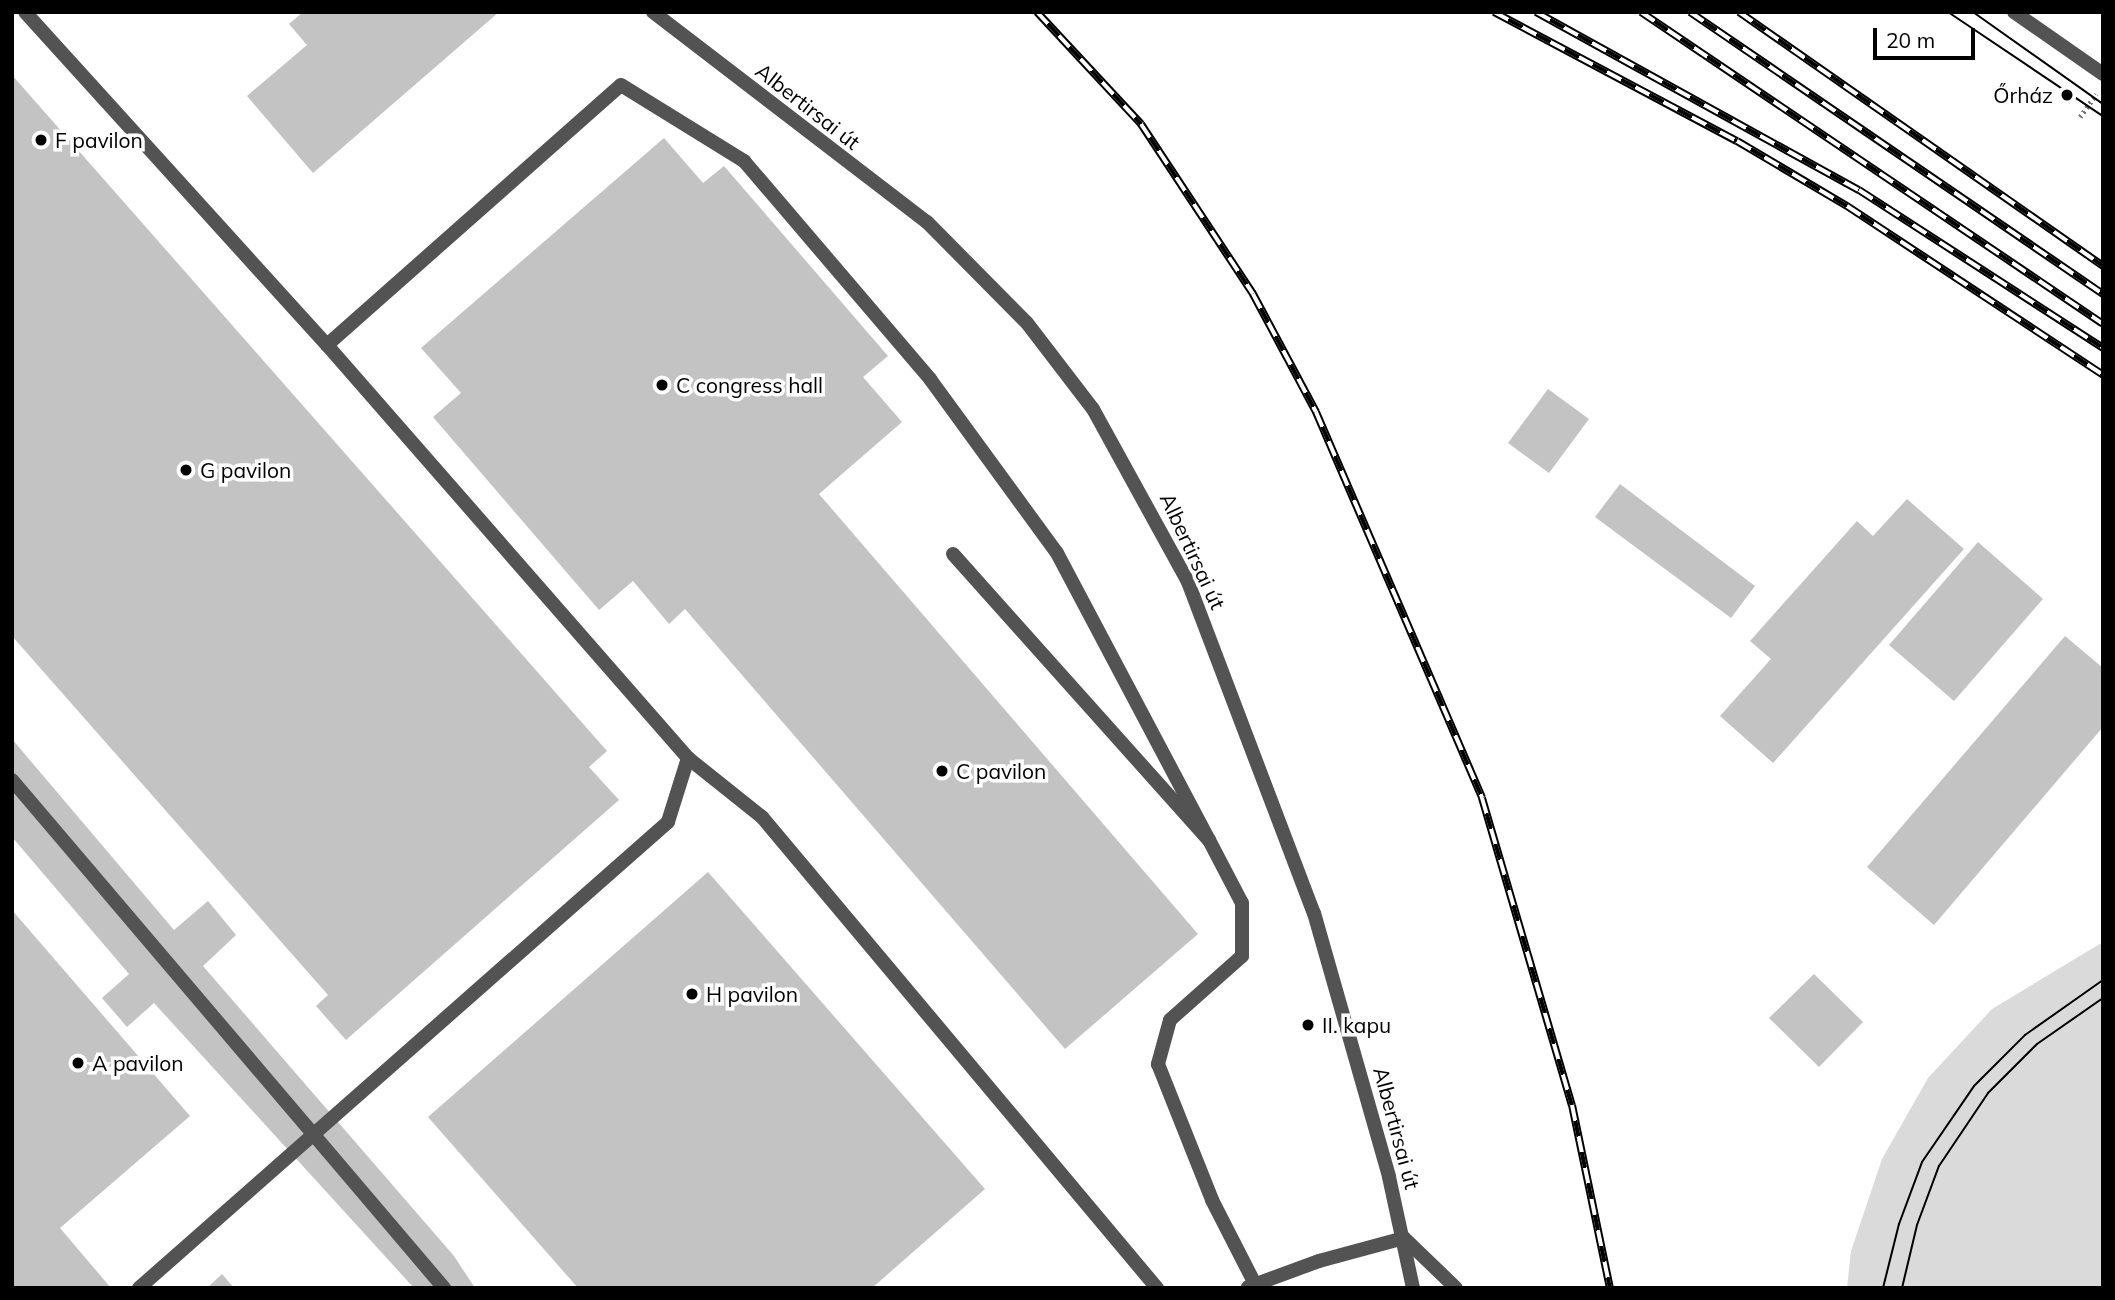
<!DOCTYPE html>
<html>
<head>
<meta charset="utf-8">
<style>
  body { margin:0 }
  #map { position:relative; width:2115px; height:1300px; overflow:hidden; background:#fff; font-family:Mulish,sans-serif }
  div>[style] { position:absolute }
  .green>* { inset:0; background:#dadada }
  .building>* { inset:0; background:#c3c3c3 }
  .path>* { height:4.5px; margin-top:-2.25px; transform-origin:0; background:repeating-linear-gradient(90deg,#757575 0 2px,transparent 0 5.5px) }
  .service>* { height:14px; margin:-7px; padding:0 7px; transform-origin:7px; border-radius:7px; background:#535353 }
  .pedestrian>* { height:14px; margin:-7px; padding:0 7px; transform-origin:7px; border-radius:7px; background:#535353 }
  .minor>* { height:14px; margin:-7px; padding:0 7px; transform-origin:7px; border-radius:7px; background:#535353 }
  .tertiary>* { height:14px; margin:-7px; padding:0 7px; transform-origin:7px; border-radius:7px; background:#535353 }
  .tram>* { height:2px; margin:-1px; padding:0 1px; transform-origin:1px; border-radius:1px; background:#000 }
  .rail>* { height:8px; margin-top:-4px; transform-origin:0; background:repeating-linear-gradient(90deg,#fff 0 16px,#000 0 32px); box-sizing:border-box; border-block:2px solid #000 }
  .dots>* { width:19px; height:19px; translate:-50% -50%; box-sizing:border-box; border:4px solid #fff; border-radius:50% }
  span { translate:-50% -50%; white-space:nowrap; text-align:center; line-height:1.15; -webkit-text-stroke:7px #fff; paint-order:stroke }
  .poi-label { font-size:21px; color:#000 }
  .right { translate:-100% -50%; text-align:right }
  .left { translate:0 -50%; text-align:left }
  .street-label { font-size:21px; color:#000 }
  .frame { position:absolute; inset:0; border:14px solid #000; pointer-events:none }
  .scale { position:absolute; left:1873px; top:28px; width:102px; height:32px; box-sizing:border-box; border:4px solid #000; border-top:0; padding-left:9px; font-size:21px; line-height:24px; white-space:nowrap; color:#000; -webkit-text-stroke:5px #fff; paint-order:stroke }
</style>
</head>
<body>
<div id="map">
  <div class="green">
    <i style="clip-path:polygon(2103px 942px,2103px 1288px,1847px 1288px,1851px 1251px,1882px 1159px,1928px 1078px,1992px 1009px)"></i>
  </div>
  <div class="building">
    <i style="clip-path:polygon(303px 12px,499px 12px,313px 173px,247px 96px,307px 45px,289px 24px)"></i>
    <i style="clip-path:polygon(12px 75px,607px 751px,589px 767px,619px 800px,346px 1040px,316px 1006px,328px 995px,12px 636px)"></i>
    <i style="clip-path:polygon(664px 138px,703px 183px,724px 166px,888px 356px,863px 377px,902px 422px,819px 494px,1198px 934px,1065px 1049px,685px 609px,669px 624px,633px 581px,599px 610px,433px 417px,461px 393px,421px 348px)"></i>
    <i style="clip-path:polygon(1548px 389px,1589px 419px,1549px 473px,1508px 443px)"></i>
    <i style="clip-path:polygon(1620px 484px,1755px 586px,1731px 618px,1595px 517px)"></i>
    <i style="clip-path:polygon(1907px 499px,1964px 549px,1773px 763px,1720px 716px,1771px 659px,1750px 641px,1857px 521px,1873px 536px)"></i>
    <i style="clip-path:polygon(1978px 542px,2043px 599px,1954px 701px,1889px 645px)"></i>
    <i style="clip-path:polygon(2065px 636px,2103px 668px,2103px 727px,1934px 925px,1867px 867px)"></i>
    <i style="clip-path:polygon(12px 739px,174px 930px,208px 901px,236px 935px,203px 966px,454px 1256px,475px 1288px,414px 1288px,154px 1003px,127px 1027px,102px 998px,129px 974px,12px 837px)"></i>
    <i style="clip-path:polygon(708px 872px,985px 1189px,872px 1288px,578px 1288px,428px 1117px)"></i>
    <i style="clip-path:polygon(12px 910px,190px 1116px,60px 1228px,111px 1288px,12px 1288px)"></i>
    <i style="clip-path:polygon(1814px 974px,1863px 1022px,1819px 1067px,1769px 1018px)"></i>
    <i style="clip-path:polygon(222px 1274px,234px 1288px,207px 1288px)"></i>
  </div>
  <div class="path">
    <i style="left:2080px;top:117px;width:28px;rotate:-55deg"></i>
  </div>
  <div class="service">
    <i style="left:25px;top:12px;width:450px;rotate:47.8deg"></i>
    <i style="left:327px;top:345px;width:549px;rotate:48.84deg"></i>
    <i style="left:688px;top:758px;width:67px;rotate:107.4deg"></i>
    <i style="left:668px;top:822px;width:705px;rotate:138.62deg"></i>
    <i style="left:327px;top:345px;width:392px;rotate:-41.5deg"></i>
    <i style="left:621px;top:85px;width:145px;rotate:31.7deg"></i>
    <i style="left:744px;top:161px;width:287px;rotate:49.5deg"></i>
    <i style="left:930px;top:379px;width:215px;rotate:53.9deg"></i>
    <i style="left:1057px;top:553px;width:325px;rotate:62.1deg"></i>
    <i style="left:953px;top:554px;width:384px;rotate:48.2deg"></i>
    <i style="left:1209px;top:840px;width:71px;rotate:62.4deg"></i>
    <i style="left:1242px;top:903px;width:53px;rotate:90deg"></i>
    <i style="left:1242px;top:956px;width:96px;rotate:138.4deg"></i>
    <i style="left:1170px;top:1020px;width:46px;rotate:105.3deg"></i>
    <i style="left:1158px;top:1064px;width:146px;rotate:68.3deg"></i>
    <i style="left:1212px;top:1200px;width:94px;rotate:62.9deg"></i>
    <i style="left:688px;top:758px;width:95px;rotate:38.6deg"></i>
    <i style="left:762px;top:817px;width:615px;rotate:50.02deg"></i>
    <i style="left:1248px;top:1287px;width:76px;rotate:-20.1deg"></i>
    <i style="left:1319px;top:1261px;width:88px;rotate:-15.1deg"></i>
    <i style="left:1404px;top:1238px;width:72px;rotate:43.9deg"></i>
  </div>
  <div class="pedestrian">
    <i style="left:12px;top:780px;width:667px;rotate:49.62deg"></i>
  </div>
  <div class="minor">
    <i style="left:2014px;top:12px;width:108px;rotate:34.9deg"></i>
  </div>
  <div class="tertiary">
    <i style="left:653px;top:12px;width:345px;rotate:37.5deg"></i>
    <i style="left:927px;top:222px;width:142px;rotate:45.3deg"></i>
    <i style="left:1027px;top:323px;width:108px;rotate:52.5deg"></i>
    <i style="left:1093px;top:409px;width:197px;rotate:61.2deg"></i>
    <i style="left:1188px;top:582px;width:354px;rotate:69.2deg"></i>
    <i style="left:1314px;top:913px;width:274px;rotate:74.1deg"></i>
    <i style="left:1389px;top:1177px;width:114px;rotate:77.8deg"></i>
  </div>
  <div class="tram">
    <i style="left:1948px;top:12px;width:187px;rotate:33.9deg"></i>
    <i style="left:1973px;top:12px;width:159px;rotate:35.3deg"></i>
    <i style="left:1883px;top:1288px;width:66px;rotate:-76deg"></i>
    <i style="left:1899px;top:1224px;width:66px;rotate:-69.6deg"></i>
    <i style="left:1922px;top:1162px;width:92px;rotate:-55.6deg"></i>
    <i style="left:1974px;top:1086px;width:72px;rotate:-45deg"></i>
    <i style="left:2025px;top:1035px;width:95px;rotate:-35.2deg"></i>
    <i style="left:1902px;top:1288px;width:65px;rotate:-76.6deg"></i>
    <i style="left:1917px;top:1225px;width:63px;rotate:-69.6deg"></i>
    <i style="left:1939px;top:1166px;width:88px;rotate:-56.1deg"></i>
    <i style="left:1988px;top:1093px;width:69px;rotate:-45deg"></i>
    <i style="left:2037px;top:1044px;width:80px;rotate:-34.9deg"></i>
  </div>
  <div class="rail">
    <i style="left:1037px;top:12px;width:153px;rotate:47.1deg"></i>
    <i style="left:1141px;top:124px;width:204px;rotate:56.6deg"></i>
    <i style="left:1253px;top:294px;width:134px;rotate:61.9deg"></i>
    <i style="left:1316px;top:412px;width:420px;rotate:66.7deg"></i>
    <i style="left:1482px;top:798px;width:320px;rotate:73.7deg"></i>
    <i style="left:1572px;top:1105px;width:187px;rotate:78.3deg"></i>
    <i style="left:1494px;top:12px;width:275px;rotate:28deg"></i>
    <i style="left:1737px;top:141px;width:128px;rotate:30.6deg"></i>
    <i style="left:1847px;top:206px;width:307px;rotate:33.4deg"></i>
    <i style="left:1536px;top:12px;width:369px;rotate:28.9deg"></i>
    <i style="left:1859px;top:190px;width:291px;rotate:32.9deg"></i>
    <i style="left:1641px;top:12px;width:557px;rotate:34.03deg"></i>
    <i style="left:1690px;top:12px;width:500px;rotate:34.33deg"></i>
    <i style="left:1739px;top:12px;width:444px;rotate:34.9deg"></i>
  </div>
  <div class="dots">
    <i style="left:2067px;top:95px;background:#000"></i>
    <i style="left:41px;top:140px;background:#000"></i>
    <i style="left:662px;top:385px;background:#000"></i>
    <i style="left:186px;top:470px;background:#000"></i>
    <i style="left:942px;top:771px;background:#000"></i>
    <i style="left:692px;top:994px;background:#000"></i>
    <i style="left:1308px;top:1025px;background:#000"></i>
    <i style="left:78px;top:1063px;background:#000"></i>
  </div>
  <div class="poi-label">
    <span class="right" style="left:2053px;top:95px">Őrház</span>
    <span class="left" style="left:55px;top:140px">F pavilon</span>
    <span class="left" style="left:676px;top:385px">C congress hall</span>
    <span class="left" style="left:200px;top:470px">G pavilon</span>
    <span class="left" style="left:956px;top:771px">C pavilon</span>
    <span class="left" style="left:706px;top:994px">H pavilon</span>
    <span class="left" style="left:1322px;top:1025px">II. kapu</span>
    <span class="left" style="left:92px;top:1063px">A pavilon</span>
  </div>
  <div class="street-label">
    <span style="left:808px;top:106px;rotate:38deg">Albertirsai út</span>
    <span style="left:1193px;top:551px;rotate:65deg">Albertirsai út</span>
    <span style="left:1397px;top:1128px;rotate:75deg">Albertirsai út</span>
  </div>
  <div class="frame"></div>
  <div class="scale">20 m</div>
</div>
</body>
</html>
